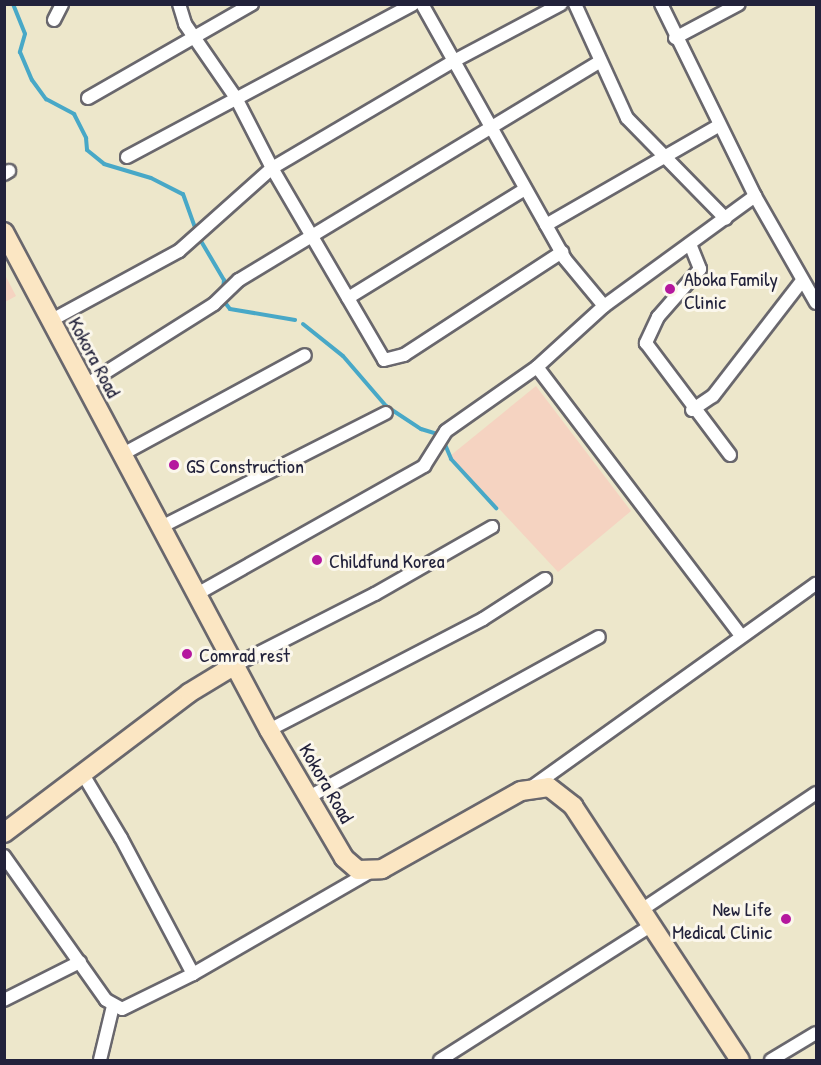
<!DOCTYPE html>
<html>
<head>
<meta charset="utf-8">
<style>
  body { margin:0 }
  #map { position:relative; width:821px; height:1065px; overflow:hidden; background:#ede7cb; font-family:"Patrick Hand",sans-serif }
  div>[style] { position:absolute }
  .built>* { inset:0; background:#f5d3c1 }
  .stream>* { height:4px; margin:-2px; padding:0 2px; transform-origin:2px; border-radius:2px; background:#48a8c7 }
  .roads { filter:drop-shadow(2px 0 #69676d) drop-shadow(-2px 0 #69676d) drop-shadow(0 2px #69676d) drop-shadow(0 -2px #69676d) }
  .street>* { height:12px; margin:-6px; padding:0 6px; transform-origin:6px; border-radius:6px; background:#fff }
  .secondary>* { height:18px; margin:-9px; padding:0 9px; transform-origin:9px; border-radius:9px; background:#fbe6c3 }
  .dots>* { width:16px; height:16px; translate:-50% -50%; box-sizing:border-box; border:3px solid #fbf7ec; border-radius:50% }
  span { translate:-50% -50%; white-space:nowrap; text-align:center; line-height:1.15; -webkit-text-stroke:6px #fbf7ec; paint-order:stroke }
  .poi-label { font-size:20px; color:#22223b }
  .left { translate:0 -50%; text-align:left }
  .right { translate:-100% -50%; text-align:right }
  .street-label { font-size:20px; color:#22223b }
  .frame { position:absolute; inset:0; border:6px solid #22223b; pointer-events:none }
</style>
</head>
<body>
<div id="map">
  <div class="built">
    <i style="clip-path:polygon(5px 275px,16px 296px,5px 302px,4px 301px)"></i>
    <i style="clip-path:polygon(536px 386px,631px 511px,558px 572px,450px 456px)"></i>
  </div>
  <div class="stream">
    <i style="left:13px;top:4px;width:32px;rotate:68deg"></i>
    <i style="left:25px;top:34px;width:19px;rotate:106deg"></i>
    <i style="left:20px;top:52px;width:30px;rotate:67deg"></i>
    <i style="left:32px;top:80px;width:24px;rotate:54deg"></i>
    <i style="left:46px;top:99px;width:32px;rotate:28deg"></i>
    <i style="left:74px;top:114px;width:27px;rotate:63deg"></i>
    <i style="left:86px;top:138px;width:12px;rotate:85deg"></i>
    <i style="left:87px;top:150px;width:22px;rotate:39deg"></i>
    <i style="left:104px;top:164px;width:49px;rotate:16.6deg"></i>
    <i style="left:151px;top:178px;width:36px;rotate:27deg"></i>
    <i style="left:183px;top:194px;width:45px;rotate:70.3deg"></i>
    <i style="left:198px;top:236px;width:51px;rotate:59.4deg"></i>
    <i style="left:224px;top:280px;width:10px;rotate:96deg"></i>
    <i style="left:223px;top:300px;width:11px;rotate:52deg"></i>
    <i style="left:230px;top:309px;width:66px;rotate:9.6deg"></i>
    <i style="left:303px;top:324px;width:51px;rotate:38.7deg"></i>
    <i style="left:343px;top:356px;width:66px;rotate:49.3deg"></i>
    <i style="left:386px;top:406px;width:42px;rotate:33.3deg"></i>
    <i style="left:421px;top:429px;width:21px;rotate:17deg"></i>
    <i style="left:441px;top:435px;width:26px;rotate:67deg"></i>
    <i style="left:451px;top:459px;width:67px;rotate:47.4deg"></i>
  </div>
  <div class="roads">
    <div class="street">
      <i style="left:179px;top:4px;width:21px;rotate:73deg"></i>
      <i style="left:185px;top:24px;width:90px;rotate:55.4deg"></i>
      <i style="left:236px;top:98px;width:79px;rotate:62.8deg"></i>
      <i style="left:272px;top:168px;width:222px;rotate:59.7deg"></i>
      <i style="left:384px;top:360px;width:21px;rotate:-14deg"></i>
      <i style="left:404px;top:355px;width:189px;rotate:-33.1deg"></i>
      <i style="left:422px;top:4px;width:292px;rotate:60.7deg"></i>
      <i style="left:565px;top:259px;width:61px;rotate:50.3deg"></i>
      <i style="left:575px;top:4px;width:125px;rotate:65.5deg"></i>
      <i style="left:627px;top:118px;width:141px;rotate:45.6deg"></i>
      <i style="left:661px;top:4px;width:214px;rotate:63.9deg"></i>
      <i style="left:755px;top:196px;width:123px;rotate:60.3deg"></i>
      <i style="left:54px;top:20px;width:18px;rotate:-63deg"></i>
      <i style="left:675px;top:38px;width:72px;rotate:-28deg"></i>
      <i style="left:88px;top:98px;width:189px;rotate:-29.8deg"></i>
      <i style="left:127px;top:157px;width:324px;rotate:-28.1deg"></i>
      <i style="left:4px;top:174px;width:6px;rotate:-31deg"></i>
      <i style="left:546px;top:225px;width:198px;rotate:-29.9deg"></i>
      <i style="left:690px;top:244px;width:27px;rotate:68deg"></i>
      <i style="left:700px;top:269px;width:64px;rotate:131.2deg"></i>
      <i style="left:658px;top:317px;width:29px;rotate:115deg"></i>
      <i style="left:646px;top:343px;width:140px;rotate:53.1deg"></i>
      <i style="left:348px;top:298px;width:208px;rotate:-31.6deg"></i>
      <i style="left:50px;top:321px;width:147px;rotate:-28.5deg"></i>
      <i style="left:179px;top:251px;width:125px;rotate:-41.7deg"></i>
      <i style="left:272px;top:168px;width:211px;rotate:-30.5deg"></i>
      <i style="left:454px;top:61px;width:121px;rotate:-28deg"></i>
      <i style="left:537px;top:367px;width:338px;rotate:52.8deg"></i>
      <i style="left:84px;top:386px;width:154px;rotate:-32.2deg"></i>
      <i style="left:214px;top:304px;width:35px;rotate:-44deg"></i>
      <i style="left:239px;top:280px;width:422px;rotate:-31.2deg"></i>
      <i style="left:692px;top:410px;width:25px;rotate:-34deg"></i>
      <i style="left:713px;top:396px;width:145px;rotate:-52.3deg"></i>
      <i style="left:121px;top:455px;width:209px;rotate:-28.5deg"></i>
      <i style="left:161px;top:527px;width:252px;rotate:-26.9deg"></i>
      <i style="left:197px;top:594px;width:261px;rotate:-29.4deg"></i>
      <i style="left:424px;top:466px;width:41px;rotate:-57.8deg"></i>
      <i style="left:446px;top:431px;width:111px;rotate:-35.1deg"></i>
      <i style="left:537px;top:367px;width:91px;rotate:-42.3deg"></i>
      <i style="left:604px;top:306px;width:187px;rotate:-36.1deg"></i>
      <i style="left:235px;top:665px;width:157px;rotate:-26.9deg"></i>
      <i style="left:375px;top:594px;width:135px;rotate:-29.8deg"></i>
      <i style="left:269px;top:730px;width:241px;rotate:-27.4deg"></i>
      <i style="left:483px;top:619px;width:74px;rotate:-32.8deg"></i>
      <i style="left:84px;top:776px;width:72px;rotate:59.2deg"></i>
      <i style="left:121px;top:838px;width:154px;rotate:62.1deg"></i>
      <i style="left:532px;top:787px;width:349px;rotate:-35.6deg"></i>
      <i style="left:309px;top:797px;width:331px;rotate:-28.9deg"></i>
      <i style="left:4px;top:856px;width:176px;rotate:54.7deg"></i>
      <i style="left:106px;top:1000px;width:18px;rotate:29deg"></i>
      <i style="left:122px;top:1009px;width:79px;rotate:-26.2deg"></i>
      <i style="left:193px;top:974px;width:204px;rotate:-30deg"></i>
      <i style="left:640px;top:911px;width:212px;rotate:-33.8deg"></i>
      <i style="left:4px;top:1000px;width:85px;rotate:-26.6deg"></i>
      <i style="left:100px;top:1060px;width:56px;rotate:-76.5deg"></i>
      <i style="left:440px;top:1060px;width:249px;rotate:-32.5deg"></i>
      <i style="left:771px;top:1060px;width:52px;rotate:-31deg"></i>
    </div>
    <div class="secondary">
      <i style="left:4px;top:232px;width:564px;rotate:61.98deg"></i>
      <i style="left:269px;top:730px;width:148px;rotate:59.6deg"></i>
      <i style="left:344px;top:858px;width:18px;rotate:41deg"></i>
      <i style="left:358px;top:870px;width:24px;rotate:-2deg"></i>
      <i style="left:382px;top:869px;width:159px;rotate:-29.3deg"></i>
      <i style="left:521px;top:791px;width:28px;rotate:-8deg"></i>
      <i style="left:549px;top:787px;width:31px;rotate:38deg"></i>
      <i style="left:573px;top:806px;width:304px;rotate:56.7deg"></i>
      <i style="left:4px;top:833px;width:232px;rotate:-37.1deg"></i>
      <i style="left:189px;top:693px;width:54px;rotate:-31.3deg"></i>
    </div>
  </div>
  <div class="dots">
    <i style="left:670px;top:289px;background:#b5179e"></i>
    <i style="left:174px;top:465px;background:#b5179e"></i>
    <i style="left:317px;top:560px;background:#b5179e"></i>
    <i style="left:187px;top:654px;background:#b5179e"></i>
    <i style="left:786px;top:919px;background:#b5179e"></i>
  </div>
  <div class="poi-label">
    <span class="left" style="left:684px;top:290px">Aboka Family<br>Clinic</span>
    <span class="left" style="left:186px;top:465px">GS Construction</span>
    <span class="left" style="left:329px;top:560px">Childfund Korea</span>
    <span class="left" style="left:199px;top:654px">Comrad rest</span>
    <span class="right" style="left:772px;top:920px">New Life<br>Medical Clinic</span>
  </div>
  <div class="street-label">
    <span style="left:95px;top:357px;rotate:62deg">Kokora Road</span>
    <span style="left:327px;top:783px;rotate:60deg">Kokora Road</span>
  </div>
  <div class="frame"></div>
</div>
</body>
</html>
